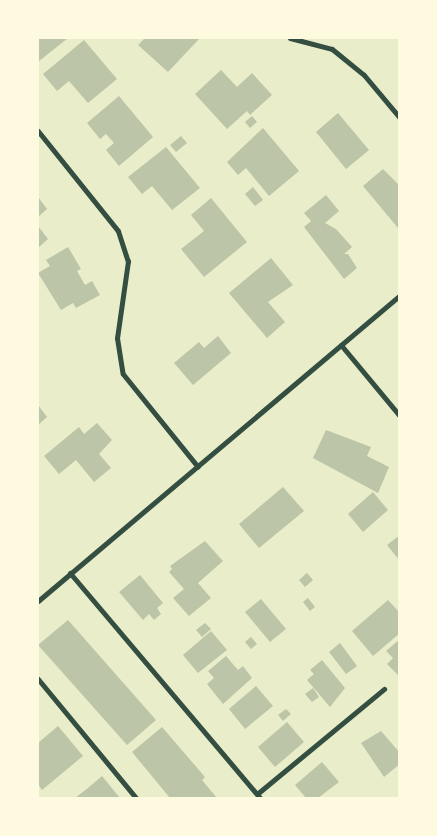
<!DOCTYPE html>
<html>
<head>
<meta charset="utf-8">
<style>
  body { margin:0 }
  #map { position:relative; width:437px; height:836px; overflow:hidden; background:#e9edc9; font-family:Barlow,sans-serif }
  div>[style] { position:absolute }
  .building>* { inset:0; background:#bcc5a7 }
  .minor>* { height:5px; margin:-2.5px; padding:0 2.5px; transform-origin:2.5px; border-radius:2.5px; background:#344e41 }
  span { translate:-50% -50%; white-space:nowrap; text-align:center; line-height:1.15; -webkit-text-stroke:4px #fefae0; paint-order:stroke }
  .frame { position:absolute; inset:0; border:39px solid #fefae0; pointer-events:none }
</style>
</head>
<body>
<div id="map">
  <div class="building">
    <i style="clip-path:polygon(38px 38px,68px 38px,38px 62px)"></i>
    <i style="clip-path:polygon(145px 38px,200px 38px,168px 72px,138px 45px)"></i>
    <i style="clip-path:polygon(84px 40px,117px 79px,88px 103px,69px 81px,57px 91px,43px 74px)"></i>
    <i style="clip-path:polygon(221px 70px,237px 87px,252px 73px,272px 95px,250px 115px,247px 111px,227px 129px,195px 94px)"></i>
    <i style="clip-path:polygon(119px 96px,153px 137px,119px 166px,106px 150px,114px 143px,106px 134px,100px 139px,87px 123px)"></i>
    <i style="clip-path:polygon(338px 113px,369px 150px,346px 169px,316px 132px)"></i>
    <i style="clip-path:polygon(252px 116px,257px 122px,250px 128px,245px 122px)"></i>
    <i style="clip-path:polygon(263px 128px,299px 171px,269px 196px,246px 168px,238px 175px,227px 162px)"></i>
    <i style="clip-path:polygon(181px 136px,187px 143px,176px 152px,170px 145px)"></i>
    <i style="clip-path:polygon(166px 147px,200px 188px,172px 210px,152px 186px,142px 194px,128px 177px)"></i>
    <i style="clip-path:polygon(383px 169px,400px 186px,398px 228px,363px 186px)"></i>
    <i style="clip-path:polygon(253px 187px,263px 200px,255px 206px,245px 194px)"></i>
    <i style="clip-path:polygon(326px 195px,339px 211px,325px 223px,336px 229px,352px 247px,344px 254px,348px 254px,357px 268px,344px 279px,304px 227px,311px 221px,304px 213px)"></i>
    <i style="clip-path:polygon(38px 197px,47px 209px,38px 217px)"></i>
    <i style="clip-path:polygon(211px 198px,247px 242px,204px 277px,181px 249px,204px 231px,191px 215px)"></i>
    <i style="clip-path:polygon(38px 226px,48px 239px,38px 248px)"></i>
    <i style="clip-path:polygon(68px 247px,81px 269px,77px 271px,85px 285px,92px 281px,100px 295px,76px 308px,73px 303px,61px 310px,38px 273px,50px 266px,46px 260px)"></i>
    <i style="clip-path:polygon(271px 258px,293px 285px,268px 302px,285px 322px,267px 338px,229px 293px)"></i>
    <i style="clip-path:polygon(218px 336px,231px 353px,193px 385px,174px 363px,199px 342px,204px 348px)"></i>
    <i style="clip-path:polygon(38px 405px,47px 417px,38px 425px)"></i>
    <i style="clip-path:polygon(97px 423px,112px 440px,99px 454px,111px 468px,94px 482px,76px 460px,59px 474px,44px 456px,79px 427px,84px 434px)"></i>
    <i style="clip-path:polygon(326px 430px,371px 447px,367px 456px,389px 467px,378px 493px,313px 458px)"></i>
    <i style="clip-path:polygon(283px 487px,304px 511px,259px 548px,239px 524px)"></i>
    <i style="clip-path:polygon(373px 492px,388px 510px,363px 532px,348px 514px)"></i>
    <i style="clip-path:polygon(400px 535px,400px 561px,387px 545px)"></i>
    <i style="clip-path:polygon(205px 541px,223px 561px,198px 583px,211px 598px,189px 616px,173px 598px,184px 589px,169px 572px,172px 569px,170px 566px)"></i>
    <i style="clip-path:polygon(307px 573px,313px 580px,305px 587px,299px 580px)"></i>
    <i style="clip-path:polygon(140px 575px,163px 603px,157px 608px,161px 614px,154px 620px,149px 614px,143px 620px,119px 592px)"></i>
    <i style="clip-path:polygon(308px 598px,315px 607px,310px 611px,303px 602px)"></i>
    <i style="clip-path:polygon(261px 599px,286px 629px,270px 642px,245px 612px)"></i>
    <i style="clip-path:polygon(388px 600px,400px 613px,400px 633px,373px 656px,352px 631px)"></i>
    <i style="clip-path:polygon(68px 620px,156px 720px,127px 745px,38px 645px)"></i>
    <i style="clip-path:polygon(205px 623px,211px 629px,202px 637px,196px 630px)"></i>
    <i style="clip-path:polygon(211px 631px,227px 650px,198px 673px,183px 655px)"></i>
    <i style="clip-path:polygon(251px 637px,257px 644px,251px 649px,245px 642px)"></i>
    <i style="clip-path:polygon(400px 639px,400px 677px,387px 664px,393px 658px,386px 651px)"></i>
    <i style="clip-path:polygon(340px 643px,357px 666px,346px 674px,329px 652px)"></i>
    <i style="clip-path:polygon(226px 656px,238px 670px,243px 666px,252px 678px,223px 704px,207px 684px,214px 678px,208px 671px)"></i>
    <i style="clip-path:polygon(322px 660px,345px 688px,330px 707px,307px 680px,314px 674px,310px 670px)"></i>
    <i style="clip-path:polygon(256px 686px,273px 706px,245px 729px,229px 709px)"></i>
    <i style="clip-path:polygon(313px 688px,319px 697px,312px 702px,305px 694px)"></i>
    <i style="clip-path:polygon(286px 709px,291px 714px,283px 721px,278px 715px)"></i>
    <i style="clip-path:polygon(287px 722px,304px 742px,275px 767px,258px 747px)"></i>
    <i style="clip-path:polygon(58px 726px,83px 756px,42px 790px,38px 784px,38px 743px)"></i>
    <i style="clip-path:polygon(162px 727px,205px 777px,202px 780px,217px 798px,170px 798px,132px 752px)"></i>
    <i style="clip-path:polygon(381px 731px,400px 753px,400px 764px,384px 777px,361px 743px)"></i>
    <i style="clip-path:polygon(322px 762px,339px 782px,318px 798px,306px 798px,295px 785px)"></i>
    <i style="clip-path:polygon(102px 776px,120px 798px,75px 798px,88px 788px)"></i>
  </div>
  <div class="minor">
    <i style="left:290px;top:38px;width:43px;rotate:14.7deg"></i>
    <i style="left:332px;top:49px;width:41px;rotate:39.1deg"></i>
    <i style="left:364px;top:75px;width:56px;rotate:50.1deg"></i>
    <i style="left:38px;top:131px;width:128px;rotate:51.3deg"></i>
    <i style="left:118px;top:231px;width:32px;rotate:72deg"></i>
    <i style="left:128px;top:261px;width:78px;rotate:98.1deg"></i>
    <i style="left:117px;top:338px;width:36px;rotate:81deg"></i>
    <i style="left:123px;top:374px;width:119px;rotate:51.1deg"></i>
    <i style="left:341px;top:345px;width:92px;rotate:50.3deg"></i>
    <i style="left:70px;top:573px;width:294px;rotate:49.8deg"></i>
    <i style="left:38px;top:601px;width:474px;rotate:-40.2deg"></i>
    <i style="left:38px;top:679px;width:154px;rotate:50.5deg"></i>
    <i style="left:257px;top:794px;width:165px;rotate:-39.6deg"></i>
  </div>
  <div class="frame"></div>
</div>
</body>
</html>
